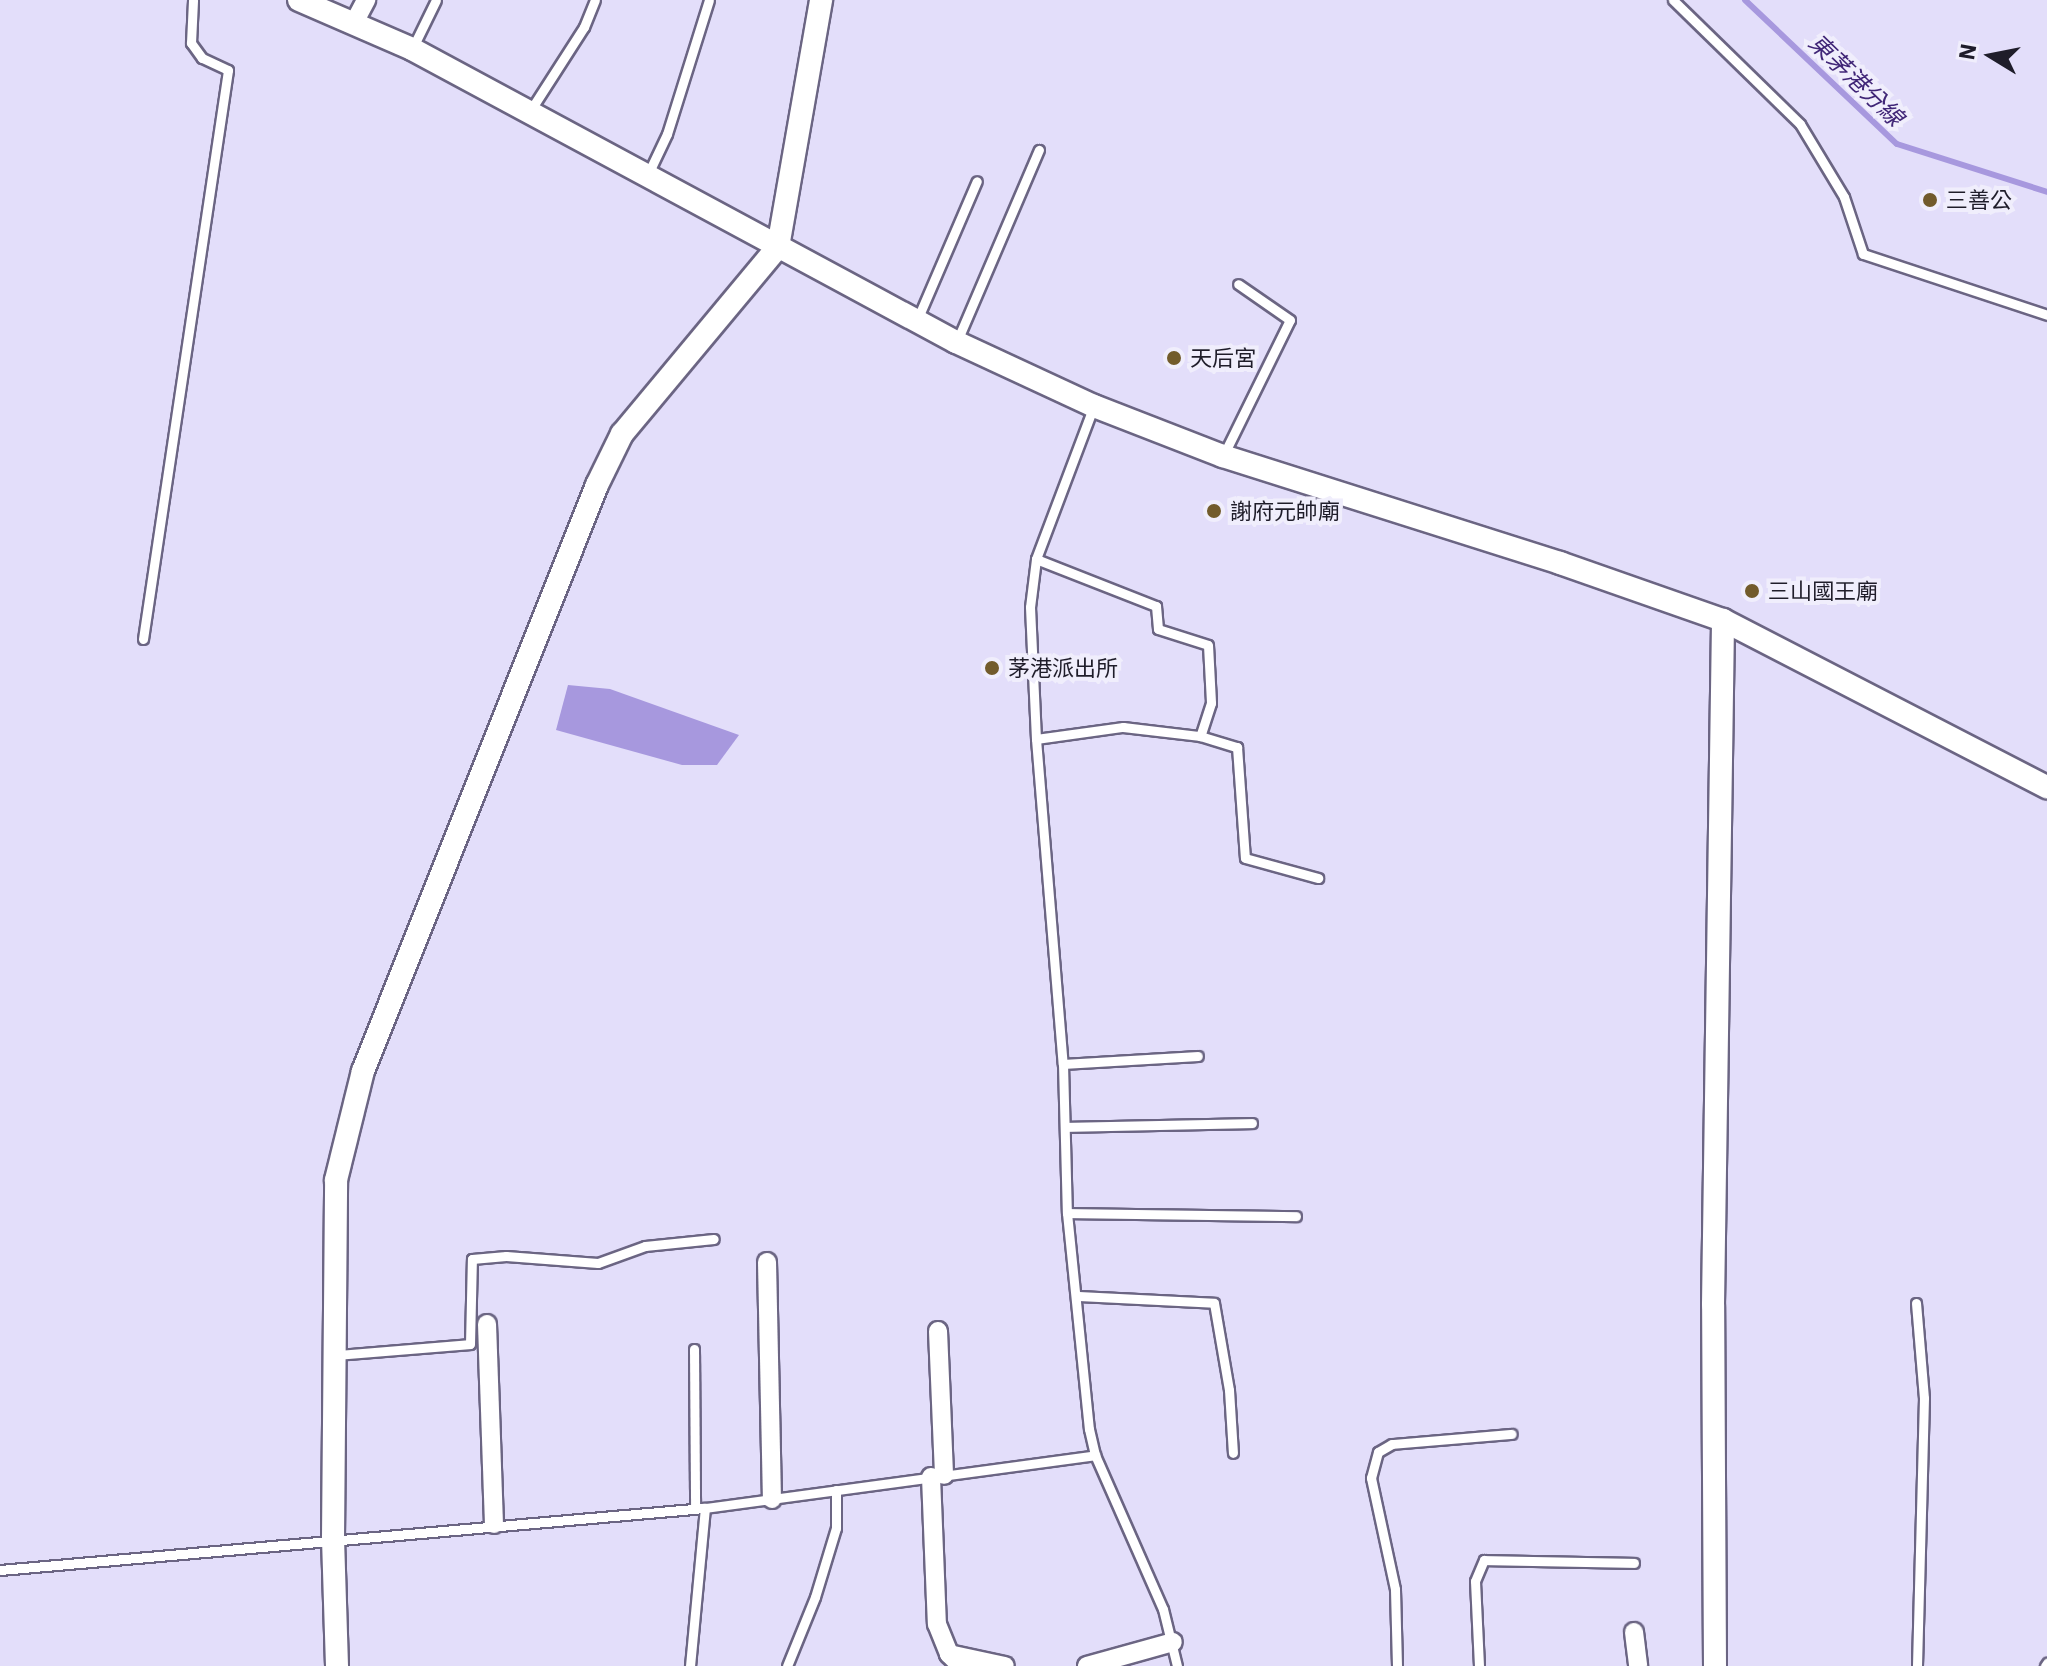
<!DOCTYPE html>
<html>
<head>
<meta charset="utf-8">
<style>
  body { margin:0 }
  #map { position:relative; width:2047px; height:1666px; overflow:hidden; background:#e3defa; font-family:"IBM Plex Sans","Noto Sans TC",sans-serif }
  div>[style] { position:absolute }
  .water>* { inset:0; background:#a798de }
  .stream>* { height:6px; margin:-3px; padding:0 3px; transform-origin:3px; border-radius:3px; background:#a798de }
  .roads { filter:drop-shadow(2px 0 #6b6583) drop-shadow(-2px 0 #6b6583) drop-shadow(0 2px #6b6583) drop-shadow(0 -2px #6b6583) }
  .service>* { height:9px; margin:-4.5px; padding:0 4.5px; transform-origin:4.5px; border-radius:4.5px; background:#fff }
  .minor>* { height:18px; margin:-9px; padding:0 9px; transform-origin:9px; border-radius:9px; background:#fff }
  .tertiary>* { height:22px; margin:-11px; padding:0 11px; transform-origin:11px; border-radius:11px; background:#fff }
  .dots>* { width:22px; height:22px; translate:-50% -50%; box-sizing:border-box; border:4px solid #f0eefc; border-radius:50% }
  span { translate:-50% -50%; white-space:nowrap; text-align:center; line-height:1.15; -webkit-text-stroke:8px #f0eefc; paint-order:stroke }
  .poi-label { font-size:22px; color:#1f1d2a }
  .left { translate:0 -50%; text-align:left }
  .water-label { font-size:24px; color:#402677; font-style:italic }
  .north { position:absolute; left:1951px; top:16px; width:80px; height:80px; -webkit-text-stroke:6px #f0eefc; paint-order:stroke; rotate:280deg; font-size:22px; font-weight:700; line-height:32px; text-align:center; color:#1f1d2a }
  .north::after { content:''; display:block; margin:auto; width:28px; height:36px; background:#1f1d2a; clip-path:polygon(50% 0,100% 100%,50% 72%,0 100%) }
</style>
</head>
<body>
<div id="map">
  <div class="water">
    <i style="clip-path:polygon(568px 685px,610px 689px,739px 735px,717px 765px,682px 765px,556px 730px)"></i>
  </div>
  <div class="stream">
    <i style="left:1745px;top:0;width:209px;rotate:43.5deg"></i>
    <i style="left:1897px;top:144px;width:157px;rotate:17.7deg"></i>
  </div>
  <div class="roads">
    <div class="service">
      <i style="left:1673px;top:0;width:177px;rotate:44.3deg"></i>
      <i style="left:1800px;top:124px;width:85px;rotate:58.9deg"></i>
      <i style="left:1844px;top:197px;width:60px;rotate:71.6deg"></i>
      <i style="left:1863px;top:254px;width:194px;rotate:18.3deg"></i>
      <i style="left:413px;top:47px;width:52px;rotate:-63.9deg"></i>
      <i style="left:530px;top:111px;width:100px;rotate:-57.3deg"></i>
      <i style="left:584px;top:27px;width:29px;rotate:-68deg"></i>
      <i style="left:648px;top:174px;width:44px;rotate:-64.6deg"></i>
      <i style="left:667px;top:134px;width:140px;rotate:-72.6deg"></i>
      <i style="left:917px;top:320px;width:151px;rotate:-66.7deg"></i>
      <i style="left:957px;top:341px;width:208px;rotate:-66.8deg"></i>
      <i style="left:1093px;top:408px;width:161px;rotate:110.7deg"></i>
      <i style="left:1036px;top:559px;width:48px;rotate:97.1deg"></i>
      <i style="left:1030px;top:607px;width:132px;rotate:87.4deg"></i>
      <i style="left:1036px;top:739px;width:326px;rotate:85.3deg"></i>
      <i style="left:1063px;top:1064px;width:149px;rotate:88.5deg"></i>
      <i style="left:1067px;top:1213px;width:217px;rotate:84.2deg"></i>
      <i style="left:1089px;top:1429px;width:27px;rotate:77deg"></i>
      <i style="left:1095px;top:1455px;width:168px;rotate:66.2deg"></i>
      <i style="left:1163px;top:1609px;width:59px;rotate:76.2deg"></i>
      <i style="left:1224px;top:454px;width:149px;rotate:-63.8deg"></i>
      <i style="left:1290px;top:320px;width:63px;rotate:-145.3deg"></i>
      <i style="left:1036px;top:559px;width:129px;rotate:21.4deg"></i>
      <i style="left:1156px;top:606px;width:23px;rotate:85deg"></i>
      <i style="left:1158px;top:629px;width:52px;rotate:17.7deg"></i>
      <i style="left:1208px;top:645px;width:58px;rotate:87deg"></i>
      <i style="left:1211px;top:703px;width:35px;rotate:108deg"></i>
      <i style="left:143px;top:639px;width:575px;rotate:-81.5deg"></i>
      <i style="left:228px;top:70px;width:29px;rotate:-155deg"></i>
      <i style="left:202px;top:58px;width:19px;rotate:-126deg"></i>
      <i style="left:191px;top:43px;width:43px;rotate:-87.3deg"></i>
      <i style="left:1036px;top:739px;width:88px;rotate:-7.9deg"></i>
      <i style="left:1123px;top:727px;width:78px;rotate:6.7deg"></i>
      <i style="left:1200px;top:736px;width:39px;rotate:17deg"></i>
      <i style="left:1237px;top:747px;width:111px;rotate:85.9deg"></i>
      <i style="left:1245px;top:858px;width:76px;rotate:15.3deg"></i>
      <i style="left:1063px;top:1064px;width:135px;rotate:-3.4deg"></i>
      <i style="left:1066px;top:1127px;width:186px;rotate:-1.2deg"></i>
      <i style="left:1067px;top:1213px;width:229px;rotate:0.8deg"></i>
      <i style="left:1078px;top:1296px;width:136px;rotate:2.9deg"></i>
      <i style="left:1214px;top:1303px;width:88px;rotate:80.2deg"></i>
      <i style="left:1229px;top:1390px;width:63px;rotate:86.4deg"></i>
      <i style="left:1916px;top:1303px;width:95px;rotate:85.2deg"></i>
      <i style="left:1924px;top:1398px;width:268px;rotate:91.5deg"></i>
      <i style="left:694px;top:1349px;width:160px;rotate:89.6deg"></i>
      <i style="left:337px;top:1355px;width:133px;rotate:-4.7deg"></i>
      <i style="left:470px;top:1344px;width:85px;rotate:-88.7deg"></i>
      <i style="left:472px;top:1259px;width:34px;rotate:-5deg"></i>
      <i style="left:506px;top:1256px;width:92px;rotate:4.4deg"></i>
      <i style="left:598px;top:1263px;width:50px;rotate:-19.9deg"></i>
      <i style="left:645px;top:1246px;width:69px;rotate:-5.8deg"></i>
      <i style="left:0;top:1570px;width:708px;rotate:-5.03deg"></i>
      <i style="left:705px;top:1508px;width:394px;rotate:-7.7deg"></i>
      <i style="left:690px;top:1666px;width:159px;rotate:-84.6deg"></i>
      <i style="left:787px;top:1666px;width:74px;rotate:-67.9deg"></i>
      <i style="left:815px;top:1597px;width:72px;rotate:-73.1deg"></i>
      <i style="left:836px;top:1528px;width:38px;rotate:-90deg"></i>
      <i style="left:1397px;top:1666px;width:77px;rotate:-91.5deg"></i>
      <i style="left:1395px;top:1589px;width:114px;rotate:-102.2deg"></i>
      <i style="left:1371px;top:1478px;width:27px;rotate:-75deg"></i>
      <i style="left:1378px;top:1452px;width:16px;rotate:-30deg"></i>
      <i style="left:1392px;top:1444px;width:120px;rotate:-4.8deg"></i>
      <i style="left:1479px;top:1666px;width:85px;rotate:-92.7deg"></i>
      <i style="left:1475px;top:1581px;width:23px;rotate:-67deg"></i>
      <i style="left:1484px;top:1560px;width:150px;rotate:1.1deg"></i>
      <i style="left:2045px;top:1666px;width:4px;rotate:-56deg"></i>
    </div>
    <div class="minor">
      <i style="left:355px;top:21px;width:24px;rotate:-62deg"></i>
      <i style="left:767px;top:1262px;width:237px;rotate:88.8deg"></i>
      <i style="left:487px;top:1324px;width:200px;rotate:88deg"></i>
      <i style="left:938px;top:1331px;width:144px;rotate:87.6deg"></i>
      <i style="left:931px;top:1477px;width:147px;rotate:87.7deg"></i>
      <i style="left:937px;top:1624px;width:32px;rotate:68deg"></i>
      <i style="left:949px;top:1654px;width:17px;rotate:45deg"></i>
      <i style="left:1634px;top:1632px;width:34px;rotate:83deg"></i>
      <i style="left:949px;top:1654px;width:57px;rotate:12.1deg"></i>
      <i style="left:1087px;top:1666px;width:89px;rotate:-15.6deg"></i>
    </div>
    <div class="tertiary">
      <i style="left:299px;top:0;width:123px;rotate:23.4deg"></i>
      <i style="left:412px;top:49px;width:618px;rotate:28.31deg"></i>
      <i style="left:956px;top:342px;width:152px;rotate:24.9deg"></i>
      <i style="left:1094px;top:406px;width:138px;rotate:21.2deg"></i>
      <i style="left:1223px;top:456px;width:354px;rotate:17.6deg"></i>
      <i style="left:1560px;top:563px;width:173px;rotate:19.3deg"></i>
      <i style="left:1723px;top:620px;width:365px;rotate:27.3deg"></i>
      <i style="left:337px;top:1666px;width:128px;rotate:-91.8deg"></i>
      <i style="left:333px;top:1538px;width:358px;rotate:-89.5deg"></i>
      <i style="left:336px;top:1180px;width:112px;rotate:-76.1deg"></i>
      <i style="left:363px;top:1071px;width:631px;rotate:-68.23deg"></i>
      <i style="left:597px;top:485px;width:57px;rotate:-63.9deg"></i>
      <i style="left:622px;top:434px;width:244px;rotate:-50.2deg"></i>
      <i style="left:778px;top:247px;width:251px;rotate:-80.1deg"></i>
      <i style="left:1715px;top:1666px;width:361px;rotate:-90.3deg"></i>
      <i style="left:1713px;top:1305px;width:685px;rotate:-89.16deg"></i>
    </div>
  </div>
  <div class="dots">
    <i style="left:1930px;top:200px;background:#725b2b"></i>
    <i style="left:1174px;top:358px;background:#725b2b"></i>
    <i style="left:1214px;top:511px;background:#725b2b"></i>
    <i style="left:1752px;top:591px;background:#725b2b"></i>
    <i style="left:992px;top:668px;background:#725b2b"></i>
  </div>
  <div class="poi-label">
    <span class="left" style="left:1946px;top:200px">三善公</span>
    <span class="left" style="left:1190px;top:358px">天后宮</span>
    <span class="left" style="left:1230px;top:511px">謝府元帥廟</span>
    <span class="left" style="left:1768px;top:591px">三山國王廟</span>
    <span class="left" style="left:1008px;top:668px">茅港派出所</span>
  </div>
  <div class="water-label">
    <span style="left:1856px;top:80px;rotate:44deg">東茅港分線</span>
  </div>
  <div class="north">N</div>
</div>
</body>
</html>
